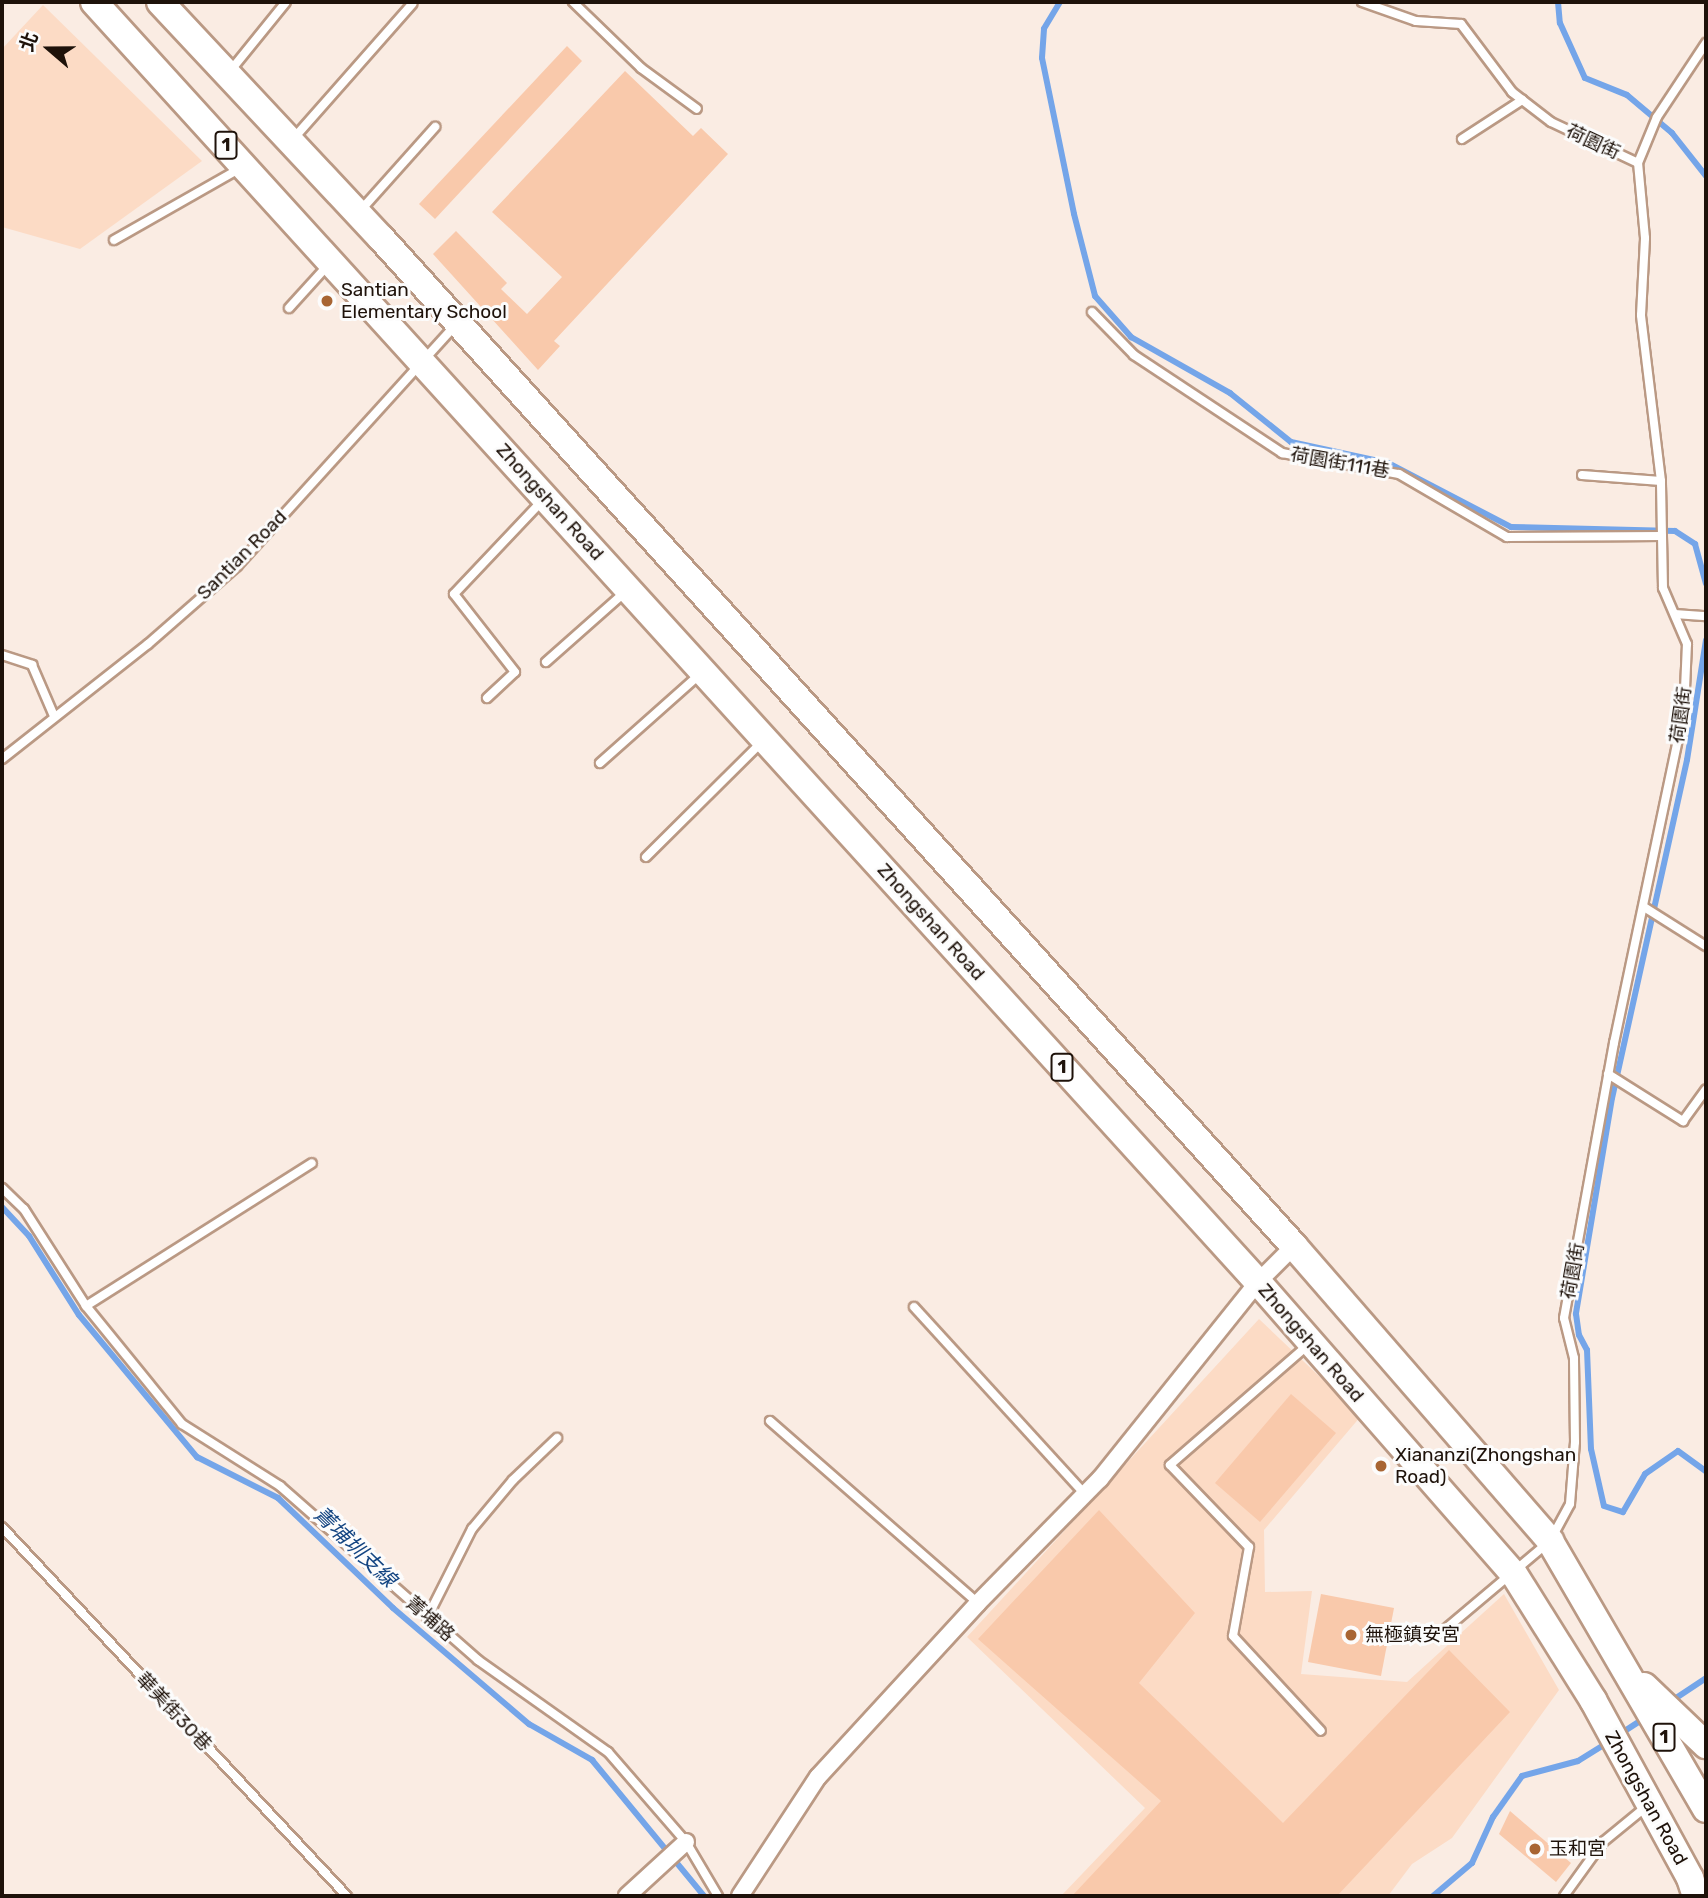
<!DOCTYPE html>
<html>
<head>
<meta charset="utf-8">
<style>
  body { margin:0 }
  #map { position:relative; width:1708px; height:1898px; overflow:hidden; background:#faece3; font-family:Rubik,"Noto Sans TC",sans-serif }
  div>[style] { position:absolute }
  .built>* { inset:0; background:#fcdbc5 }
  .stream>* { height:6px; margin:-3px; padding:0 3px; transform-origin:3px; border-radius:3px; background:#74a5e9 }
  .building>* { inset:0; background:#f9c9ab }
  .roads { filter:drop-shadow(2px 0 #ba9984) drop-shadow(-2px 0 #ba9984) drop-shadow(0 2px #ba9984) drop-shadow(0 -2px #ba9984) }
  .lane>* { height:8px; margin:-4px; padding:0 4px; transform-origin:4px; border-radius:4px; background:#fff }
  .street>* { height:16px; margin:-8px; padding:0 8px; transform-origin:8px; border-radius:8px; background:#fff }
  .primary>* { height:26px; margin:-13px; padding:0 13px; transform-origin:13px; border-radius:13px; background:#fff }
  .dots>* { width:19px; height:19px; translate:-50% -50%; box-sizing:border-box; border:4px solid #fcfcfc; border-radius:50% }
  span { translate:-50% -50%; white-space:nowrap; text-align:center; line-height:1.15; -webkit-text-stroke:6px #fcfcfc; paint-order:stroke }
  .shield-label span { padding:2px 5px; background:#fcfcfc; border:2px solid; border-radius:5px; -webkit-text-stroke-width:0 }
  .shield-label { font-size:18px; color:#1e120a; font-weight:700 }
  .street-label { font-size:19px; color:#1e120a }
  .poi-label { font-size:19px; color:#1e120a }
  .left { translate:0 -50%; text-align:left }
  .water-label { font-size:21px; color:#144582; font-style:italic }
  .frame { position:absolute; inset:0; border:4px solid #1e120a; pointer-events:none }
  .north { position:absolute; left:14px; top:14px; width:70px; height:70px; -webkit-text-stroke:5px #fcfcfc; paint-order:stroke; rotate:290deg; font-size:19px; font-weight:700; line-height:28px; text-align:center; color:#1e120a }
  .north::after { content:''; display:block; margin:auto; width:24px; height:32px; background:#1e120a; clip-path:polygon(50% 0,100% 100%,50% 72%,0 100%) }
</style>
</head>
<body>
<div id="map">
  <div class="built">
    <i style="clip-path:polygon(43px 5px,202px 161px,80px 249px,2px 227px,2px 49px)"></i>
    <i style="clip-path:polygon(1259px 1319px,1361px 1416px,1264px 1530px,1265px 1592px,1312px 1591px,1301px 1674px,1407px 1682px,1504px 1594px,1559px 1690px,1452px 1838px,1412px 1864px,1388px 1896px,1061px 1896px,1145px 1808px,967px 1637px)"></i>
  </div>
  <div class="stream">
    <i style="left:1060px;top:2px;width:31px;rotate:121deg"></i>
    <i style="left:1044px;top:29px;width:29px;rotate:94deg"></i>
    <i style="left:1042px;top:58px;width:159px;rotate:78.4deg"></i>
    <i style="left:1074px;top:214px;width:85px;rotate:75.6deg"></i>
    <i style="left:1095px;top:296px;width:55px;rotate:48.7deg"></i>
    <i style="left:1131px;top:337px;width:114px;rotate:29.5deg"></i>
    <i style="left:1230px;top:393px;width:78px;rotate:38.8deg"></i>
    <i style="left:1291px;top:442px;width:99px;rotate:12.2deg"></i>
    <i style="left:1388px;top:463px;width:139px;rotate:27.5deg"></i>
    <i style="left:1511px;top:527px;width:164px;rotate:1.4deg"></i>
    <i style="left:1675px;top:531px;width:24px;rotate:33deg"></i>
    <i style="left:1695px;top:544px;width:41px;rotate:74.6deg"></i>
    <i style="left:1558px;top:2px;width:21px;rotate:85deg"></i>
    <i style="left:1560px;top:23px;width:60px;rotate:65.6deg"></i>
    <i style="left:1585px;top:78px;width:45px;rotate:22deg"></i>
    <i style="left:1627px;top:95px;width:59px;rotate:40.2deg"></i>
    <i style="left:1672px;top:133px;width:55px;rotate:51.7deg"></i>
    <i style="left:1706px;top:640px;width:121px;rotate:99deg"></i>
    <i style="left:1687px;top:760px;width:346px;rotate:102.5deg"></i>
    <i style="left:1612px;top:1098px;width:219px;rotate:99.5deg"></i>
    <i style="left:1576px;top:1314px;width:21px;rotate:82deg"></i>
    <i style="left:1579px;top:1335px;width:17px;rotate:62deg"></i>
    <i style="left:1587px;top:1350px;width:99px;rotate:87.7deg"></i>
    <i style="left:1591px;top:1449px;width:58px;rotate:77.2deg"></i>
    <i style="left:1604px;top:1506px;width:20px;rotate:18deg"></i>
    <i style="left:1623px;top:1512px;width:44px;rotate:-59.9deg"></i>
    <i style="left:1645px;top:1474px;width:40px;rotate:-34.9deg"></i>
    <i style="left:1678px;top:1451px;width:34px;rotate:36deg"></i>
    <i style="left:2px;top:1207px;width:40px;rotate:47deg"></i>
    <i style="left:29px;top:1236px;width:93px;rotate:57.7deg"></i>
    <i style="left:79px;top:1315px;width:185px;rotate:50.3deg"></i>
    <i style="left:197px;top:1457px;width:91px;rotate:26.8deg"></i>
    <i style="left:278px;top:1498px;width:159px;rotate:43.7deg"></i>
    <i style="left:393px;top:1608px;width:179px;rotate:40.5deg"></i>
    <i style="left:529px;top:1724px;width:73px;rotate:29.7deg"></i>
    <i style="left:592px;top:1760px;width:176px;rotate:50.5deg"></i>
    <i style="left:1670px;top:1702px;width:43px;rotate:-33.7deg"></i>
    <i style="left:1620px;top:1734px;width:31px;rotate:-33deg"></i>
    <i style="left:1433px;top:1896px;width:51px;rotate:-40.2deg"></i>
    <i style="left:1472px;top:1863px;width:51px;rotate:-65.5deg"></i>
    <i style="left:1493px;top:1817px;width:50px;rotate:-54.7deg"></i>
    <i style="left:1522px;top:1776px;width:58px;rotate:-15deg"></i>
    <i style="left:1578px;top:1761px;width:36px;rotate:-32deg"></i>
  </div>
  <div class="building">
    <i style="clip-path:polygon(567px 46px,582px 61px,435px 219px,419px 204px)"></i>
    <i style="clip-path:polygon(625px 71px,693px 136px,701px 128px,728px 154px,554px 341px,560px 346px,538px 370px,433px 254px,456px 231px,507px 283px,501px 289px,527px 314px,562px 277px,492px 212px)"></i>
    <i style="clip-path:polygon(1291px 1394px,1336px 1433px,1260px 1522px,1215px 1483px)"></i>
    <i style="clip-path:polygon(1099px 1510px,1195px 1613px,1139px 1683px,1283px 1823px,1449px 1650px,1510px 1712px,1337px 1896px,1072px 1896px,1161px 1801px,978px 1639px)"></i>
    <i style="clip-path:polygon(1321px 1594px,1394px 1608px,1381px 1676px,1308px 1662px)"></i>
    <i style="clip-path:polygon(1510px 1811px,1571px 1863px,1556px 1882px,1499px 1834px)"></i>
  </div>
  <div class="roads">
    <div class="lane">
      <i style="left:573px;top:2px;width:95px;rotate:44.1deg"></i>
      <i style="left:641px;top:68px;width:69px;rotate:36.2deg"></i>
      <i style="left:1362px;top:2px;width:57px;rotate:19.4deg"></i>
      <i style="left:1416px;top:21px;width:45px;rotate:3.8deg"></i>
      <i style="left:1461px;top:24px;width:85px;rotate:53.1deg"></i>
      <i style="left:1512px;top:92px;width:49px;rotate:37.6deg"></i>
      <i style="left:1551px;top:122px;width:96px;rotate:25.2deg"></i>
      <i style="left:231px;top:70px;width:87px;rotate:-51deg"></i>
      <i style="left:294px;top:138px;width:179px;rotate:-48.6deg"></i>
      <i style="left:1462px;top:139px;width:72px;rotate:-33deg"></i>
      <i style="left:360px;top:211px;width:113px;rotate:-48.2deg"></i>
      <i style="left:114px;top:240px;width:144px;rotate:-29.6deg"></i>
      <i style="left:289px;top:308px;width:58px;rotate:-47.8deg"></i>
      <i style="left:1092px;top:312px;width:60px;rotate:45.7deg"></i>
      <i style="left:1134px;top:355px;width:178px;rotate:33.5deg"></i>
      <i style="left:1282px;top:453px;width:119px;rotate:10.2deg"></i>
      <i style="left:1399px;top:474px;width:125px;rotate:30.3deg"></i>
      <i style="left:1507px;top:537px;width:155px;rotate:-0.4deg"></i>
      <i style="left:1582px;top:475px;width:79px;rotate:4.3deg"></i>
      <i style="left:1675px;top:614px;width:31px;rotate:4deg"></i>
      <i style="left:2px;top:655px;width:32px;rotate:18deg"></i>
      <i style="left:32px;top:665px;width:56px;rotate:66.7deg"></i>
      <i style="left:546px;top:662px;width:106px;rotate:-41.5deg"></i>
      <i style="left:487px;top:698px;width:38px;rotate:-43deg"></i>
      <i style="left:515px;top:672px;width:99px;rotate:-128deg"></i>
      <i style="left:454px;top:594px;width:127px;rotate:-46.6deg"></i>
      <i style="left:2px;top:759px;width:186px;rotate:-38.2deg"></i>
      <i style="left:148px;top:644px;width:118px;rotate:-41.2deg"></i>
      <i style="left:237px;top:566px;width:323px;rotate:-47.8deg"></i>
      <i style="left:600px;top:763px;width:132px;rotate:-41.6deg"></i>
      <i style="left:646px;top:857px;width:165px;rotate:-44.8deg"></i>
      <i style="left:1644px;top:907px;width:73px;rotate:32.2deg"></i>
      <i style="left:1608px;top:1074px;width:89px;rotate:32.1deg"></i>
      <i style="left:1683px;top:1121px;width:39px;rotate:-54deg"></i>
      <i style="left:2px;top:1188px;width:30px;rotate:44deg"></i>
      <i style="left:24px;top:1209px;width:115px;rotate:57.4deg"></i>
      <i style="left:86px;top:1306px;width:152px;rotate:50.9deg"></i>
      <i style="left:182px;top:1424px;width:116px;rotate:32.3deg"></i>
      <i style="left:280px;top:1486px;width:264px;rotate:41.3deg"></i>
      <i style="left:478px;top:1660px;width:159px;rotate:35.3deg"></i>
      <i style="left:608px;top:1752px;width:119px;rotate:49.1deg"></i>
      <i style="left:686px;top:1842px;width:63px;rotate:59.3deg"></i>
      <i style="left:86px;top:1306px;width:267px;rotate:-32.3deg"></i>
      <i style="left:914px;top:1307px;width:253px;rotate:47.6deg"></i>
      <i style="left:1308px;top:1345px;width:183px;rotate:139deg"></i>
      <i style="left:1170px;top:1465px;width:114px;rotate:46.1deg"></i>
      <i style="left:1249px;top:1547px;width:90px;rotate:100.2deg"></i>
      <i style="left:1233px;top:1636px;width:129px;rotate:47.2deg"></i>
      <i style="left:770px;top:1421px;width:276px;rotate:41.2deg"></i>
      <i style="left:2px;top:1527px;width:505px;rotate:46.93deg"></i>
      <i style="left:427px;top:1618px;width:100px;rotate:-63.2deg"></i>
      <i style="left:472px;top:1529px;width:64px;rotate:-50.1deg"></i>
      <i style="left:513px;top:1480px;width:61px;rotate:-43.7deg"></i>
      <i style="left:1436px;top:1637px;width:149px;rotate:-40.1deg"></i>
      <i style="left:1550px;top:1541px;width:42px;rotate:-61.6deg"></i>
      <i style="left:1570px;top:1504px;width:62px;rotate:-85.4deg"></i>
      <i style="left:1575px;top:1442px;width:84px;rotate:-90.7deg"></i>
      <i style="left:1574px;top:1358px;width:41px;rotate:-104deg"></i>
      <i style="left:1564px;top:1318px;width:280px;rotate:-79.7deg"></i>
      <i style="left:1614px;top:1043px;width:338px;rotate:-78.1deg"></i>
      <i style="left:1684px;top:712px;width:68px;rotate:-87.5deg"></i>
      <i style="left:1687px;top:644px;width:61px;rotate:-113.2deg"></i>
      <i style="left:1663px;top:588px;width:107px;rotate:-91.1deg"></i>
      <i style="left:1661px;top:481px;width:167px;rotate:-96.9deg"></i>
      <i style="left:1641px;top:315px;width:77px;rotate:-87deg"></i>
      <i style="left:1645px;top:238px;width:75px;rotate:-95.3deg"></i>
      <i style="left:1638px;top:163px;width:50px;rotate:-67.6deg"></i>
      <i style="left:1657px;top:117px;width:89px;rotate:-56.5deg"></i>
      <i style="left:1564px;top:1896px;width:67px;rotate:-54.2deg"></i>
      <i style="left:1603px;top:1842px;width:57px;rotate:-39.3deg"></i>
    </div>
    <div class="street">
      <i style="left:627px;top:1896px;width:80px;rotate:-42.5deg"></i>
      <i style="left:740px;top:1896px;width:142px;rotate:-56.8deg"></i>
      <i style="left:818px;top:1777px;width:236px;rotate:-47.4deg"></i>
      <i style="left:978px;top:1603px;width:174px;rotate:-45.5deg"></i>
      <i style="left:1100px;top:1479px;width:253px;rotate:-51.3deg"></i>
      <i style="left:1258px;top:1282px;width:51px;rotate:-45deg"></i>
    </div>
    <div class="primary">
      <i style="left:94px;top:2px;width:1730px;rotate:47.72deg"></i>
      <i style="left:1258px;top:1282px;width:388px;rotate:48.8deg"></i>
      <i style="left:1514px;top:1574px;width:149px;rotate:57.9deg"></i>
      <i style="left:1593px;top:1700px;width:203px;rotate:61.4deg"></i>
      <i style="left:1690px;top:1878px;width:19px;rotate:72deg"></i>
      <i style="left:160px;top:2px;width:323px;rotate:46.9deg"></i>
      <i style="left:381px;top:238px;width:1360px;rotate:47.83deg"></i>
      <i style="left:1294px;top:1246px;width:391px;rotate:49deg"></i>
      <i style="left:1550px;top:1541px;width:310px;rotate:59.8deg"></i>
      <i style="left:1644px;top:1686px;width:86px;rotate:43.6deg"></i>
    </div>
  </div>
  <div class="dots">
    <i style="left:327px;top:301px;background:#a86533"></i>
    <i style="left:1381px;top:1466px;background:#a86533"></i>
    <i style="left:1351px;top:1635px;background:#a86533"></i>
    <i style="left:1535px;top:1849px;background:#a86533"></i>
  </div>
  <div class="shield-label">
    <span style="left:226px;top:145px">1</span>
    <span style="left:1062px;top:1067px">1</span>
    <span style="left:1664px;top:1737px">1</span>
  </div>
  <div class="street-label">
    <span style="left:1593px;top:142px;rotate:25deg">荷園街</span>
    <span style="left:1340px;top:463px;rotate:10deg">荷園街111巷</span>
    <span style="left:550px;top:502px;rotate:48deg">Zhongshan Road</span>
    <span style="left:242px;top:555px;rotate:-45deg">Santian Road</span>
    <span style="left:1681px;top:715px;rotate:-82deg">荷園街</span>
    <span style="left:931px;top:922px;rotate:48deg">Zhongshan Road</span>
    <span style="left:1573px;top:1271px;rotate:-80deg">荷園街</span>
    <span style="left:1311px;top:1343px;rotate:49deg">Zhongshan Road</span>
    <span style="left:430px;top:1619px;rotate:41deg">菁埔路</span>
    <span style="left:174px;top:1712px;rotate:47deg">華美街30巷</span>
    <span style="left:1646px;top:1798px;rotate:61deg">Zhongshan Road</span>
  </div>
  <div class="poi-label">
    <span class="left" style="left:341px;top:301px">Santian<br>Elementary School</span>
    <span class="left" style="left:1395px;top:1466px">Xiananzi(Zhongshan<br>Road)</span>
    <span class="left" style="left:1365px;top:1635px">無極鎮安宮</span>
    <span class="left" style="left:1549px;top:1849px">玉和宮</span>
  </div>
  <div class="water-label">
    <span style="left:355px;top:1547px;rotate:44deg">菁埔圳支線</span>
  </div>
  <div class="frame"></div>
  <div class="north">北</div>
</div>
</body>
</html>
